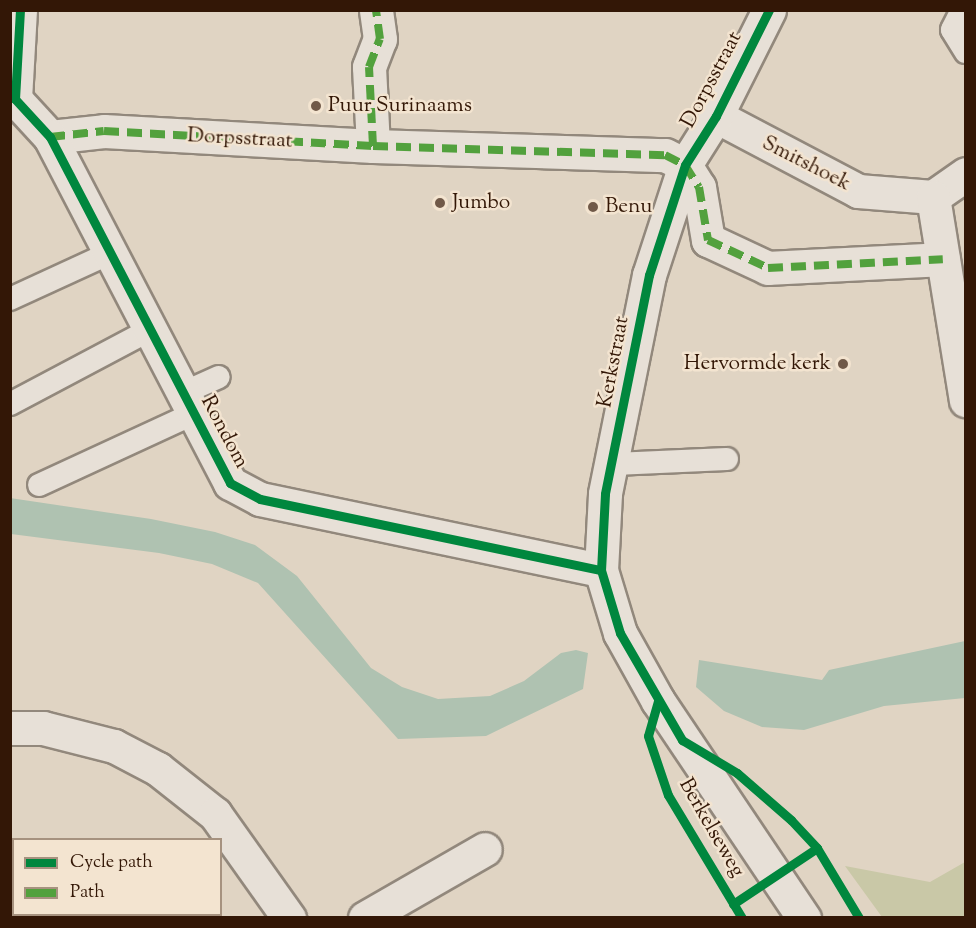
<!DOCTYPE html>
<html>
<head>
<meta charset="utf-8">
<style>
  body { margin:0 }
  #map { position:relative; width:976px; height:928px; overflow:hidden; background:#e0d4c3; font-family:"Sorts Mill Goudy",serif }
  div>[style] { position:absolute }
  .green>* { inset:0; background:#c9c8a7 }
  .water>* { inset:0; background:#afc2b1 }
  .roads { filter:drop-shadow(2px 0 #92887c) drop-shadow(-2px 0 #92887c) drop-shadow(0 2px #92887c) drop-shadow(0 -2px #92887c) }
  .lane>* { height:22px; margin:-11px; padding:0 11px; transform-origin:11px; border-radius:11px; background:#e7e0d7 }
  .street>* { height:33px; margin:-16.5px; padding:0 16.5px; transform-origin:16.5px; border-radius:16.5px; background:#e7e0d7 }
  .secondary>* { height:33px; margin:-16.5px; padding:0 16.5px; transform-origin:16.5px; border-radius:16.5px; background:#e7e0d7 }
  .quiet>* { height:8px; margin-top:-4px; transform-origin:0; background:repeating-linear-gradient(90deg,#52a13d 0 15px,transparent 0 23px) }
  .cycleway>* { height:9px; margin:-4.5px; padding:0 4.5px; transform-origin:4.5px; border-radius:4.5px; background:#00873e }
  .dots>* { width:16px; height:16px; translate:-50% -50%; box-sizing:border-box; border:3px solid #f3e4d0; border-radius:50% }
  span { translate:-50% -50%; white-space:nowrap; text-align:center; line-height:1.15; -webkit-text-stroke:5px #f3e4d0; paint-order:stroke }
  .street-label { font-size:21px; color:#331706 }
  .poi-label { font-size:21px; color:#331706 }
  .left { translate:0 -50%; text-align:left }
  .right { translate:-100% -50%; text-align:right }
  .frame { position:absolute; inset:0; border:12px solid #331706; pointer-events:none }
  .legend { position:absolute; left:12px; top:838px; width:210px; height:78px; box-sizing:border-box; background:#f3e4d0; border:2px solid #a6927f; margin:0; padding:8px 10px; list-style:none; font-size:18px; color:#331706 }
  .legend li { display:flex; align-items:center; gap:12px; height:30px }
  .legend b { width:30px; border:2px solid #a6927f }
</style>
</head>
<body>
<div id="map">
  <div class="green">
    <i style="clip-path:polygon(965px 862px,965px 918px,882px 917px,845px 866px,930px 882px)"></i>
  </div>
  <div class="water">
    <i style="clip-path:polygon(10px 498px,151px 519px,215px 532px,255px 545px,297px 576px,371px 668px,402px 687px,438px 699px,490px 696px,524px 681px,561px 653px,576px 650px,588px 653px,583px 689px,486px 736px,398px 739px,258px 583px,212px 564px,159px 553px,11px 534px)"></i>
    <i style="clip-path:polygon(965px 641px,965px 698px,884px 706px,804px 730px,762px 727px,724px 711px,696px 687px,699px 660px,822px 680px,829px 670px)"></i>
  </div>
  <div class="roads">
    <div class="lane">
      <i style="left:962px;top:10px;width:22px;rotate:117deg"></i>
      <i style="left:952px;top:30px;width:26px;rotate:58deg"></i>
      <i style="left:10px;top:299px;width:110px;rotate:-24.7deg"></i>
      <i style="left:183px;top:393px;width:39px;rotate:-24deg"></i>
      <i style="left:10px;top:404px;width:158px;rotate:-27.9deg"></i>
      <i style="left:614px;top:464px;width:113px;rotate:-2.5deg"></i>
      <i style="left:39px;top:485px;width:170px;rotate:-24.8deg"></i>
    </div>
    <div class="street">
      <i style="left:716px;top:116px;width:161px;rotate:27.8deg"></i>
      <i style="left:858px;top:191px;width:75px;rotate:4.6deg"></i>
      <i style="left:933px;top:197px;width:40px;rotate:-34.9deg"></i>
      <i style="left:50px;top:137px;width:54px;rotate:-6.3deg"></i>
      <i style="left:104px;top:131px;width:269px;rotate:3.2deg"></i>
      <i style="left:373px;top:146px;width:292px;rotate:1.8deg"></i>
      <i style="left:665px;top:155px;width:22px;rotate:27deg"></i>
      <i style="left:685px;top:165px;width:26px;rotate:58deg"></i>
      <i style="left:699px;top:187px;width:54px;rotate:80.4deg"></i>
      <i style="left:708px;top:240px;width:66px;rotate:25deg"></i>
      <i style="left:768px;top:268px;width:175px;rotate:-2.9deg"></i>
      <i style="left:373px;top:146px;width:79px;rotate:-92.9deg"></i>
      <i style="left:369px;top:67px;width:30px;rotate:-69deg"></i>
      <i style="left:380px;top:39px;width:29px;rotate:-98deg"></i>
      <i style="left:933px;top:197px;width:206px;rotate:80.8deg"></i>
      <i style="left:10px;top:728px;width:33px"></i>
      <i style="left:43px;top:728px;width:73px;rotate:14.2deg"></i>
      <i style="left:114px;top:746px;width:50px;rotate:27.6deg"></i>
      <i style="left:158px;top:769px;width:73px;rotate:38.3deg"></i>
      <i style="left:215px;top:814px;width:128px;rotate:54.6deg"></i>
      <i style="left:365px;top:918px;width:138px;rotate:-29.9deg"></i>
    </div>
    <div class="secondary">
      <i style="left:769px;top:10px;width:119px;rotate:116.6deg"></i>
      <i style="left:716px;top:116px;width:58px;rotate:122.3deg"></i>
      <i style="left:685px;top:165px;width:116px;rotate:108.1deg"></i>
      <i style="left:649px;top:275px;width:223px;rotate:101.4deg"></i>
      <i style="left:605px;top:494px;width:76px;rotate:93deg"></i>
      <i style="left:601px;top:570px;width:66px;rotate:73.2deg"></i>
      <i style="left:620px;top:633px;width:78px;rotate:60.8deg"></i>
      <i style="left:658px;top:701px;width:262px;rotate:56.1deg"></i>
      <i style="left:15px;top:99px;width:52px;rotate:47.4deg"></i>
      <i style="left:50px;top:137px;width:390px;rotate:62.5deg"></i>
      <i style="left:230px;top:483px;width:34px;rotate:28deg"></i>
      <i style="left:260px;top:499px;width:348px;rotate:11.8deg"></i>
      <i style="left:15px;top:99px;width:89px;rotate:-86.8deg"></i>
    </div>
  </div>
  <div class="quiet">
    <i style="left:50px;top:137px;width:54px;rotate:-6.3deg"></i>
    <i style="left:104px;top:131px;width:269px;rotate:3.2deg"></i>
    <i style="left:373px;top:146px;width:292px;rotate:1.8deg"></i>
    <i style="left:665px;top:155px;width:22px;rotate:27deg"></i>
    <i style="left:685px;top:165px;width:26px;rotate:58deg"></i>
    <i style="left:699px;top:187px;width:54px;rotate:80.4deg"></i>
    <i style="left:708px;top:240px;width:66px;rotate:25deg"></i>
    <i style="left:768px;top:268px;width:175px;rotate:-2.9deg"></i>
    <i style="left:373px;top:146px;width:79px;rotate:-92.9deg"></i>
    <i style="left:369px;top:67px;width:30px;rotate:-69deg"></i>
    <i style="left:380px;top:39px;width:29px;rotate:-98deg"></i>
  </div>
  <div class="cycleway">
    <i style="left:769px;top:10px;width:119px;rotate:116.6deg"></i>
    <i style="left:716px;top:116px;width:58px;rotate:122.3deg"></i>
    <i style="left:685px;top:165px;width:116px;rotate:108.1deg"></i>
    <i style="left:649px;top:275px;width:223px;rotate:101.4deg"></i>
    <i style="left:605px;top:494px;width:76px;rotate:93deg"></i>
    <i style="left:601px;top:570px;width:66px;rotate:73.2deg"></i>
    <i style="left:620px;top:633px;width:124px;rotate:59.9deg"></i>
    <i style="left:682px;top:740px;width:64px;rotate:31deg"></i>
    <i style="left:737px;top:773px;width:72px;rotate:41deg"></i>
    <i style="left:791px;top:820px;width:38px;rotate:47deg"></i>
    <i style="left:817px;top:848px;width:82px;rotate:59deg"></i>
    <i style="left:15px;top:99px;width:52px;rotate:47.4deg"></i>
    <i style="left:50px;top:137px;width:390px;rotate:62.5deg"></i>
    <i style="left:230px;top:483px;width:34px;rotate:28deg"></i>
    <i style="left:260px;top:499px;width:348px;rotate:11.8deg"></i>
    <i style="left:15px;top:99px;width:89px;rotate:-86.8deg"></i>
    <i style="left:658px;top:701px;width:36px;rotate:106deg"></i>
    <i style="left:648px;top:736px;width:62px;rotate:71.3deg"></i>
    <i style="left:668px;top:795px;width:144px;rotate:59deg"></i>
    <i style="left:733px;top:904px;width:101px;rotate:-33.7deg"></i>
  </div>
  <div class="dots">
    <i style="left:316px;top:106px;background:#705948"></i>
    <i style="left:440px;top:203px;background:#705948"></i>
    <i style="left:593px;top:207px;background:#705948"></i>
    <i style="left:843px;top:364px;background:#705948"></i>
  </div>
  <div class="street-label">
    <span style="left:712px;top:80px;rotate:-62deg">Dorpsstraat</span>
    <span style="left:240px;top:139px;rotate:3deg">Dorpsstraat</span>
    <span style="left:806px;top:164px;rotate:27deg">Smitshoek</span>
    <span style="left:614px;top:362px;rotate:-79deg">Kerkstraat</span>
    <span style="left:224px;top:432px;rotate:62deg">Rondom</span>
    <span style="left:711px;top:828px;rotate:60deg">Berkelseweg</span>
  </div>
  <div class="poi-label">
    <span class="left" style="left:328px;top:106px">Puur Surinaams</span>
    <span class="left" style="left:452px;top:203px">Jumbo</span>
    <span class="left" style="left:605px;top:207px">Benu</span>
    <span class="right" style="left:831px;top:364px">Hervormde kerk</span>
  </div>
  <div class="frame"></div>
  <ul class="legend">
  <li><b style="height:8px;background:#00873e"></b>Cycle path</li>
  <li><b style="height:8px;background:#52a13d"></b>Path</li>
  </ul>
</div>
</body>
</html>
